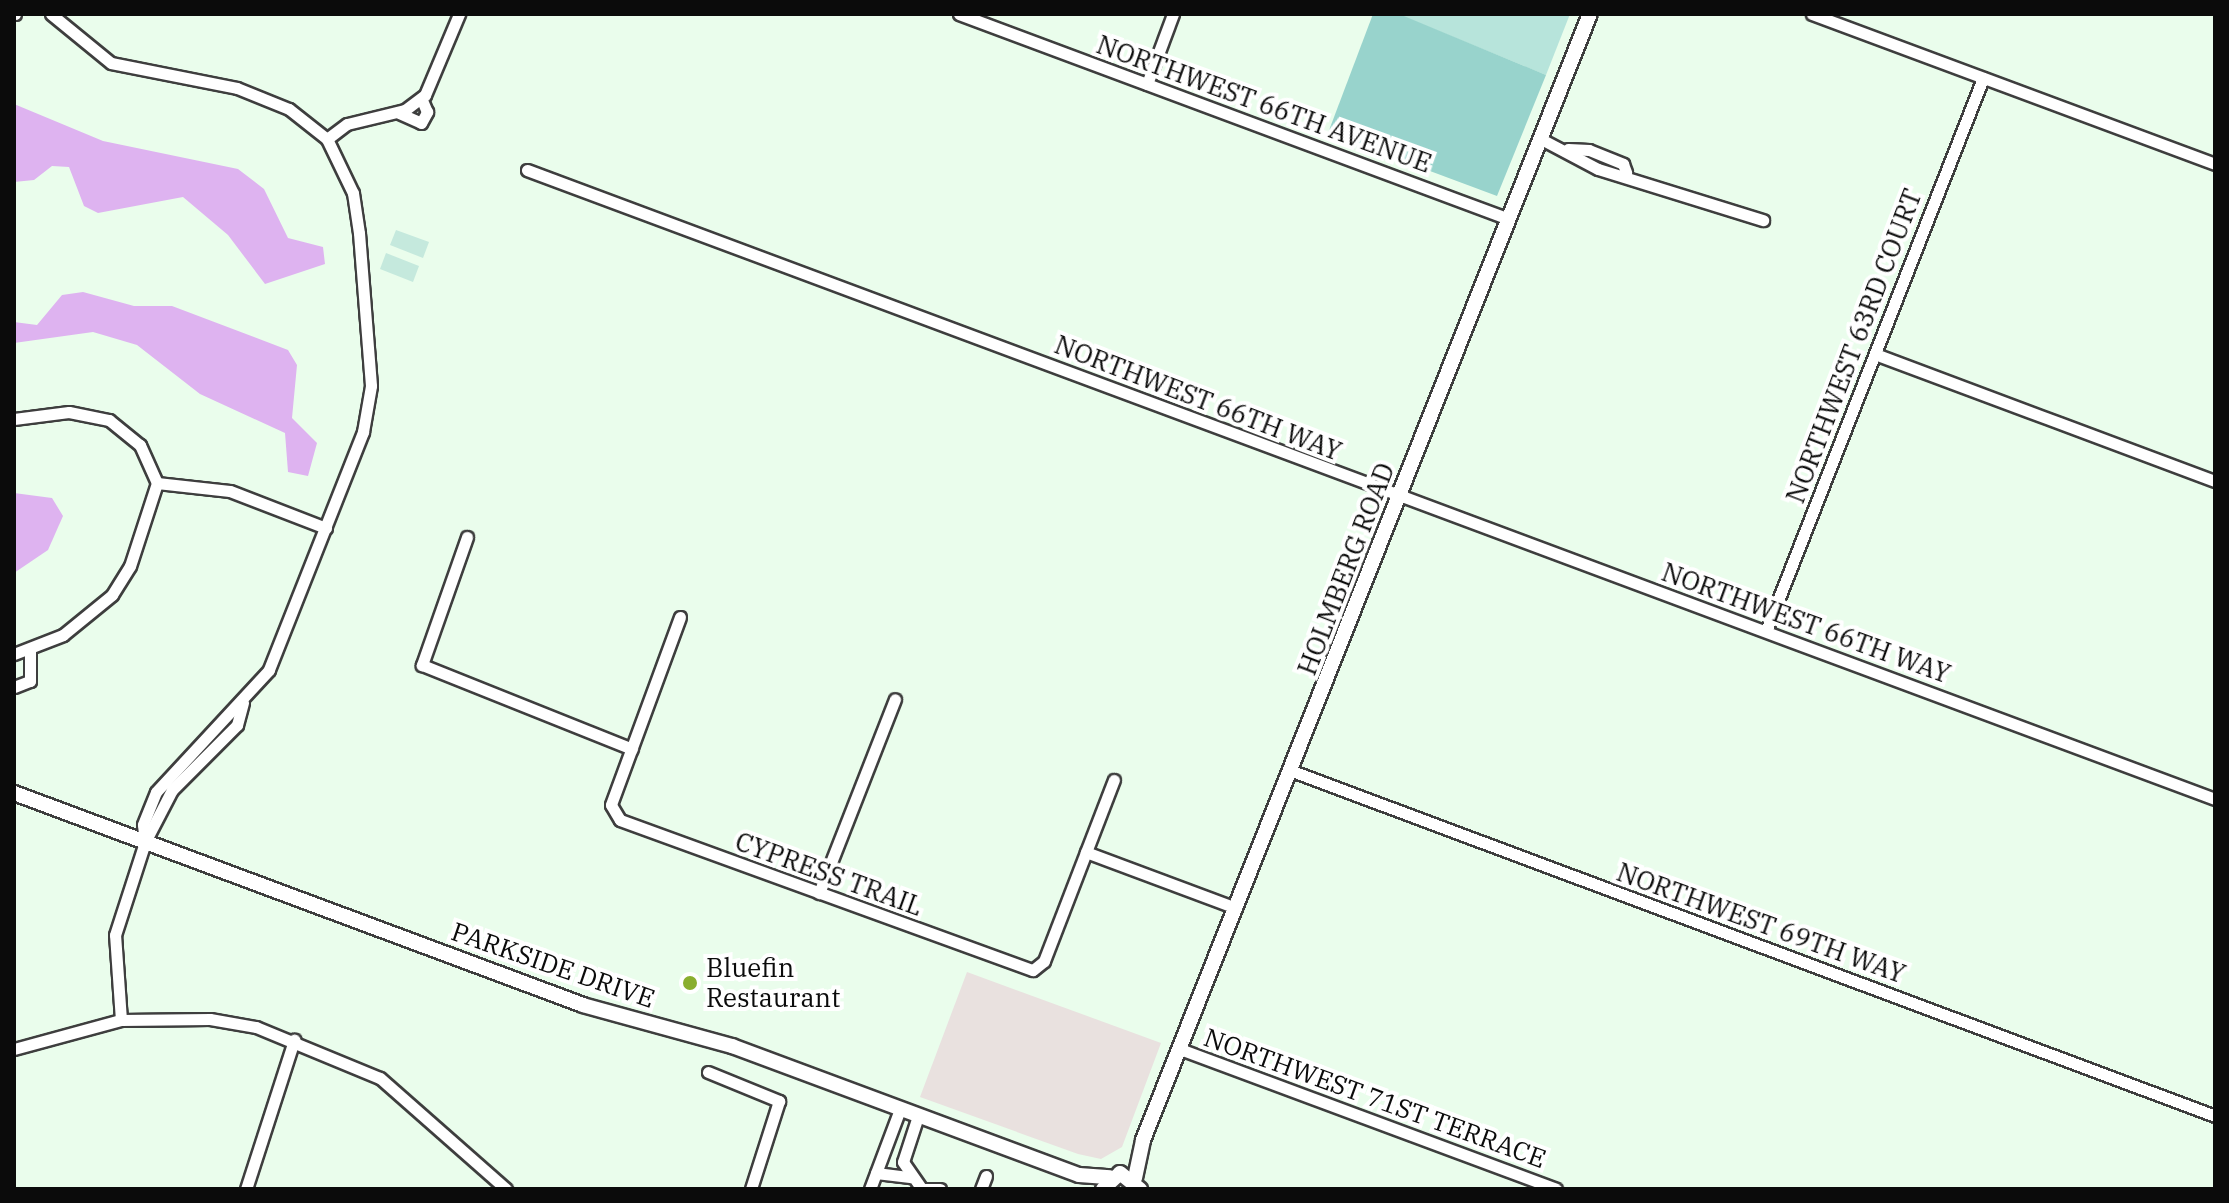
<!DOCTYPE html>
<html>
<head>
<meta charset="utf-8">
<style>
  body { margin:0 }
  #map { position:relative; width:2229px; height:1203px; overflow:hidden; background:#eafdec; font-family:"IBM Plex Serif",serif }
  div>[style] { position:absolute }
  .industrial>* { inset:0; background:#e9e1df }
  .green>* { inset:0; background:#b7e4db }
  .forest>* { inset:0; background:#98d3cc }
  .pitch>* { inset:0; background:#c5e9dd }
  .water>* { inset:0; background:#deb3f0 }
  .roads { filter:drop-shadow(2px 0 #3e3e3e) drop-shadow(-2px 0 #3e3e3e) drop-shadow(0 2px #3e3e3e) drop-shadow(0 -2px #3e3e3e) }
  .minor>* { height:11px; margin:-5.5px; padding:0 5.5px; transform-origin:5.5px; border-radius:5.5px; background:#fff }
  .tertiary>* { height:14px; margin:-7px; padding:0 7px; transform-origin:7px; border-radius:7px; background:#fff }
  .dots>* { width:22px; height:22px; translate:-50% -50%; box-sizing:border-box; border:4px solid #fff; border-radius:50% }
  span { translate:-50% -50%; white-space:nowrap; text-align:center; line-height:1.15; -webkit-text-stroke:8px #fff; paint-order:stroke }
  .street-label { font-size:26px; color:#0b0b0b }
  .poi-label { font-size:26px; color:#0b0b0b }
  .left { translate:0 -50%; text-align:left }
  .frame { position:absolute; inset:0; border:16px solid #0b0b0b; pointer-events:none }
</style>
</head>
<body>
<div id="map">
  <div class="industrial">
    <i style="clip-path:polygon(967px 972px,1161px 1043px,1122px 1147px,1101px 1159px,1078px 1154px,920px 1097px)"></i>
  </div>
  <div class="green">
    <i style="clip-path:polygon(1397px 14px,1570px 14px,1546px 75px)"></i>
  </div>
  <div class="forest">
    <i style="clip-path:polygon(1373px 14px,1399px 14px,1546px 75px,1497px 196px,1328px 133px)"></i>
  </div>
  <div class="pitch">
    <i style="clip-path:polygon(396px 230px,429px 242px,423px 258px,390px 245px)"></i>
    <i style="clip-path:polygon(386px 253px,419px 266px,413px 282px,380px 269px)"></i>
  </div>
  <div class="water">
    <i style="clip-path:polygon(14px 104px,103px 141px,238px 169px,264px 189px,288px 238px,323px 247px,325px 264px,265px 284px,228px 235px,183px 197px,98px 213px,84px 206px,69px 167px,52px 166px,34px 180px,14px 182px)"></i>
    <i style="clip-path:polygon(83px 292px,134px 306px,172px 306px,288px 350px,297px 365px,292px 418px,317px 443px,308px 476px,288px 472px,285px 433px,200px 394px,137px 345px,93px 332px,14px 343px,14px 322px,37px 325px,62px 295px)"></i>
    <i style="clip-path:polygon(14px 493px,52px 498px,63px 516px,48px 550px,14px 573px)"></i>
  </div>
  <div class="roads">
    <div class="minor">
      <i style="left:14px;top:14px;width:1px"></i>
      <i style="left:51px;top:14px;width:77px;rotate:39.2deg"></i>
      <i style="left:111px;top:63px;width:128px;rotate:11.2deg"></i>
      <i style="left:237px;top:88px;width:56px;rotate:22deg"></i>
      <i style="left:289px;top:109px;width:48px;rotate:38.3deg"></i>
      <i style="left:327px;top:139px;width:60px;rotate:64.3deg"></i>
      <i style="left:353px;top:193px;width:40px;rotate:81.5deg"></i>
      <i style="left:359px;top:233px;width:153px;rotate:85.5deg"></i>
      <i style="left:371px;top:386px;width:47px;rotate:99.9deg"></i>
      <i style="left:363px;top:432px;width:256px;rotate:111.6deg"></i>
      <i style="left:269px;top:670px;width:166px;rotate:132.8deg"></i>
      <i style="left:156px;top:792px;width:35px;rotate:112deg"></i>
      <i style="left:143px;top:825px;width:17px;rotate:83deg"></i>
      <i style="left:959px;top:14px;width:587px;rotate:20.44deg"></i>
      <i style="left:1812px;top:14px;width:430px;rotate:20.4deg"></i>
      <i style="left:1147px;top:84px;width:75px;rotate:-69.6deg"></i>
      <i style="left:399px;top:113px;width:24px;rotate:24deg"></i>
      <i style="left:421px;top:123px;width:13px;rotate:-61deg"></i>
      <i style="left:427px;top:112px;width:15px;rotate:-113deg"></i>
      <i style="left:327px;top:139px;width:25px;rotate:-37deg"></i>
      <i style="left:347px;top:124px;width:60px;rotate:-13.6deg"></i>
      <i style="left:405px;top:110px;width:25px;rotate:-37deg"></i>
      <i style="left:425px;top:95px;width:88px;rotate:-67.2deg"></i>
      <i style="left:1541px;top:139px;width:64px;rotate:27.8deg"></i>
      <i style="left:1598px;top:169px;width:173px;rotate:17.2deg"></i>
      <i style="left:1568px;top:149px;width:21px;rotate:3deg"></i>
      <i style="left:1589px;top:150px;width:37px;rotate:22deg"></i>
      <i style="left:1623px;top:164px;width:9px;rotate:69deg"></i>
      <i style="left:527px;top:170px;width:1801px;rotate:20.44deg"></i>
      <i style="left:1875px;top:354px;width:363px;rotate:20.5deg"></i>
      <i style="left:14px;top:419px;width:55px;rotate:-7.3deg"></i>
      <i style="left:69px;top:412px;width:41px;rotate:11.3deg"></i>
      <i style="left:109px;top:420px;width:40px;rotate:39deg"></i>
      <i style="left:140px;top:445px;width:42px;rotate:65.9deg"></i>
      <i style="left:157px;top:483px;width:87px;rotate:108deg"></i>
      <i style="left:130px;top:566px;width:34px;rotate:122deg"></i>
      <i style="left:112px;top:595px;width:63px;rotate:140.8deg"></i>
      <i style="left:63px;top:635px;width:53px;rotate:158.8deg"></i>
      <i style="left:157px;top:483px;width:73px;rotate:6.3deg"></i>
      <i style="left:230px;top:491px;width:103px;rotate:21.1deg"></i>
      <i style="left:467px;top:537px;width:136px;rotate:109.4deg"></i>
      <i style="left:422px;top:665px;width:226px;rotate:21.8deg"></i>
      <i style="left:680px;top:617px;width:200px;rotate:110.2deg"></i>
      <i style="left:611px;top:805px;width:17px;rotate:59deg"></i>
      <i style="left:620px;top:820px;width:439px;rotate:20deg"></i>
      <i style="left:1033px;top:970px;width:14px;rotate:-39deg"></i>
      <i style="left:1044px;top:961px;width:194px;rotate:-68.9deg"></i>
      <i style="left:1766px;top:631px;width:594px;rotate:-68.57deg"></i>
      <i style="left:14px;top:687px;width:17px;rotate:-21deg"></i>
      <i style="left:30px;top:681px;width:31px;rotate:-90deg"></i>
      <i style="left:1292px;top:771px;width:985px;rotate:20.49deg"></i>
      <i style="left:1086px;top:852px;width:160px;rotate:20.5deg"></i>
      <i style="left:819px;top:893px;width:208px;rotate:-68.6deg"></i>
      <i style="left:121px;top:1020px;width:85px;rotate:-94deg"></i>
      <i style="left:115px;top:935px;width:98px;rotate:-72.1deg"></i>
      <i style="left:145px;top:842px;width:59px;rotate:-62.6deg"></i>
      <i style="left:172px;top:790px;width:92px;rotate:-45deg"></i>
      <i style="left:237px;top:725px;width:23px;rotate:-75deg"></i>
      <i style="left:14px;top:1049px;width:111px;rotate:-15.2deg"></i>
      <i style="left:121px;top:1020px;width:89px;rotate:-0.6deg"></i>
      <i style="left:210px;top:1019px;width:47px;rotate:9.9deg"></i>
      <i style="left:256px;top:1027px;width:134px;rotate:22.4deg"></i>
      <i style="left:380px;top:1078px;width:168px;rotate:41.4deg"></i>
      <i style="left:1180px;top:1049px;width:401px;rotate:20.4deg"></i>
      <i style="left:708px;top:1072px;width:77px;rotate:22.2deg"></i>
      <i style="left:779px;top:1101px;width:92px;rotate:107.7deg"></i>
      <i style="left:918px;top:1116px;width:48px;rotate:108.1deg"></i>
      <i style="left:903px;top:1162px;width:33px;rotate:55deg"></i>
      <i style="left:876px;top:1173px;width:34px;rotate:7deg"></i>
      <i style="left:246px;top:1189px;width:157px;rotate:-72.1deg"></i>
      <i style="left:870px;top:1189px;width:85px;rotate:-69.4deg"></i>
      <i style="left:925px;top:1189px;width:15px"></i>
      <i style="left:981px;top:1189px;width:14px;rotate:-69deg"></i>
    </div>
    <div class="tertiary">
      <i style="left:14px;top:793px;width:607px;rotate:20.43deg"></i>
      <i style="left:583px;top:1005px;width:155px;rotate:15.4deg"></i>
      <i style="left:732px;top:1046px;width:370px;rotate:20.4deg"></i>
      <i style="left:1079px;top:1175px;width:31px;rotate:4deg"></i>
      <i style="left:1135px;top:1178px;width:39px;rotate:-78deg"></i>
      <i style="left:1143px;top:1140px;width:1211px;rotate:-68.35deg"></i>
      <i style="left:1103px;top:1189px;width:23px;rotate:-43deg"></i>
      <i style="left:1120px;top:1173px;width:26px;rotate:39deg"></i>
    </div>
  </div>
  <div class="dots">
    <i style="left:690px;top:983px;background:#8aae2f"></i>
  </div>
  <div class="street-label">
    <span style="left:1264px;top:104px;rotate:20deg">NORTHWEST 66TH AVENUE</span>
    <span style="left:1854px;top:346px;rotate:-69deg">NORTHWEST 63RD COURT</span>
    <span style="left:1198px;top:398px;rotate:21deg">NORTHWEST 66TH WAY</span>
    <span style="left:1346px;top:569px;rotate:-69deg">HOLMBERG ROAD</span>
    <span style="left:1806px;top:623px;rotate:20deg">NORTHWEST 66TH WAY</span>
    <span style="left:829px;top:874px;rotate:20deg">CYPRESS TRAIL</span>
    <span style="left:1761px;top:923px;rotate:20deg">NORTHWEST 69TH WAY</span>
    <span style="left:553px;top:965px;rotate:19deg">PARKSIDE DRIVE</span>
    <span style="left:1375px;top:1098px;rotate:20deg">NORTHWEST 71ST TERRACE</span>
  </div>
  <div class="poi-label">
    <span class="left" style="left:706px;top:983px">Bluefin<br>Restaurant</span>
  </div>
  <div class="frame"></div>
</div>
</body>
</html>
